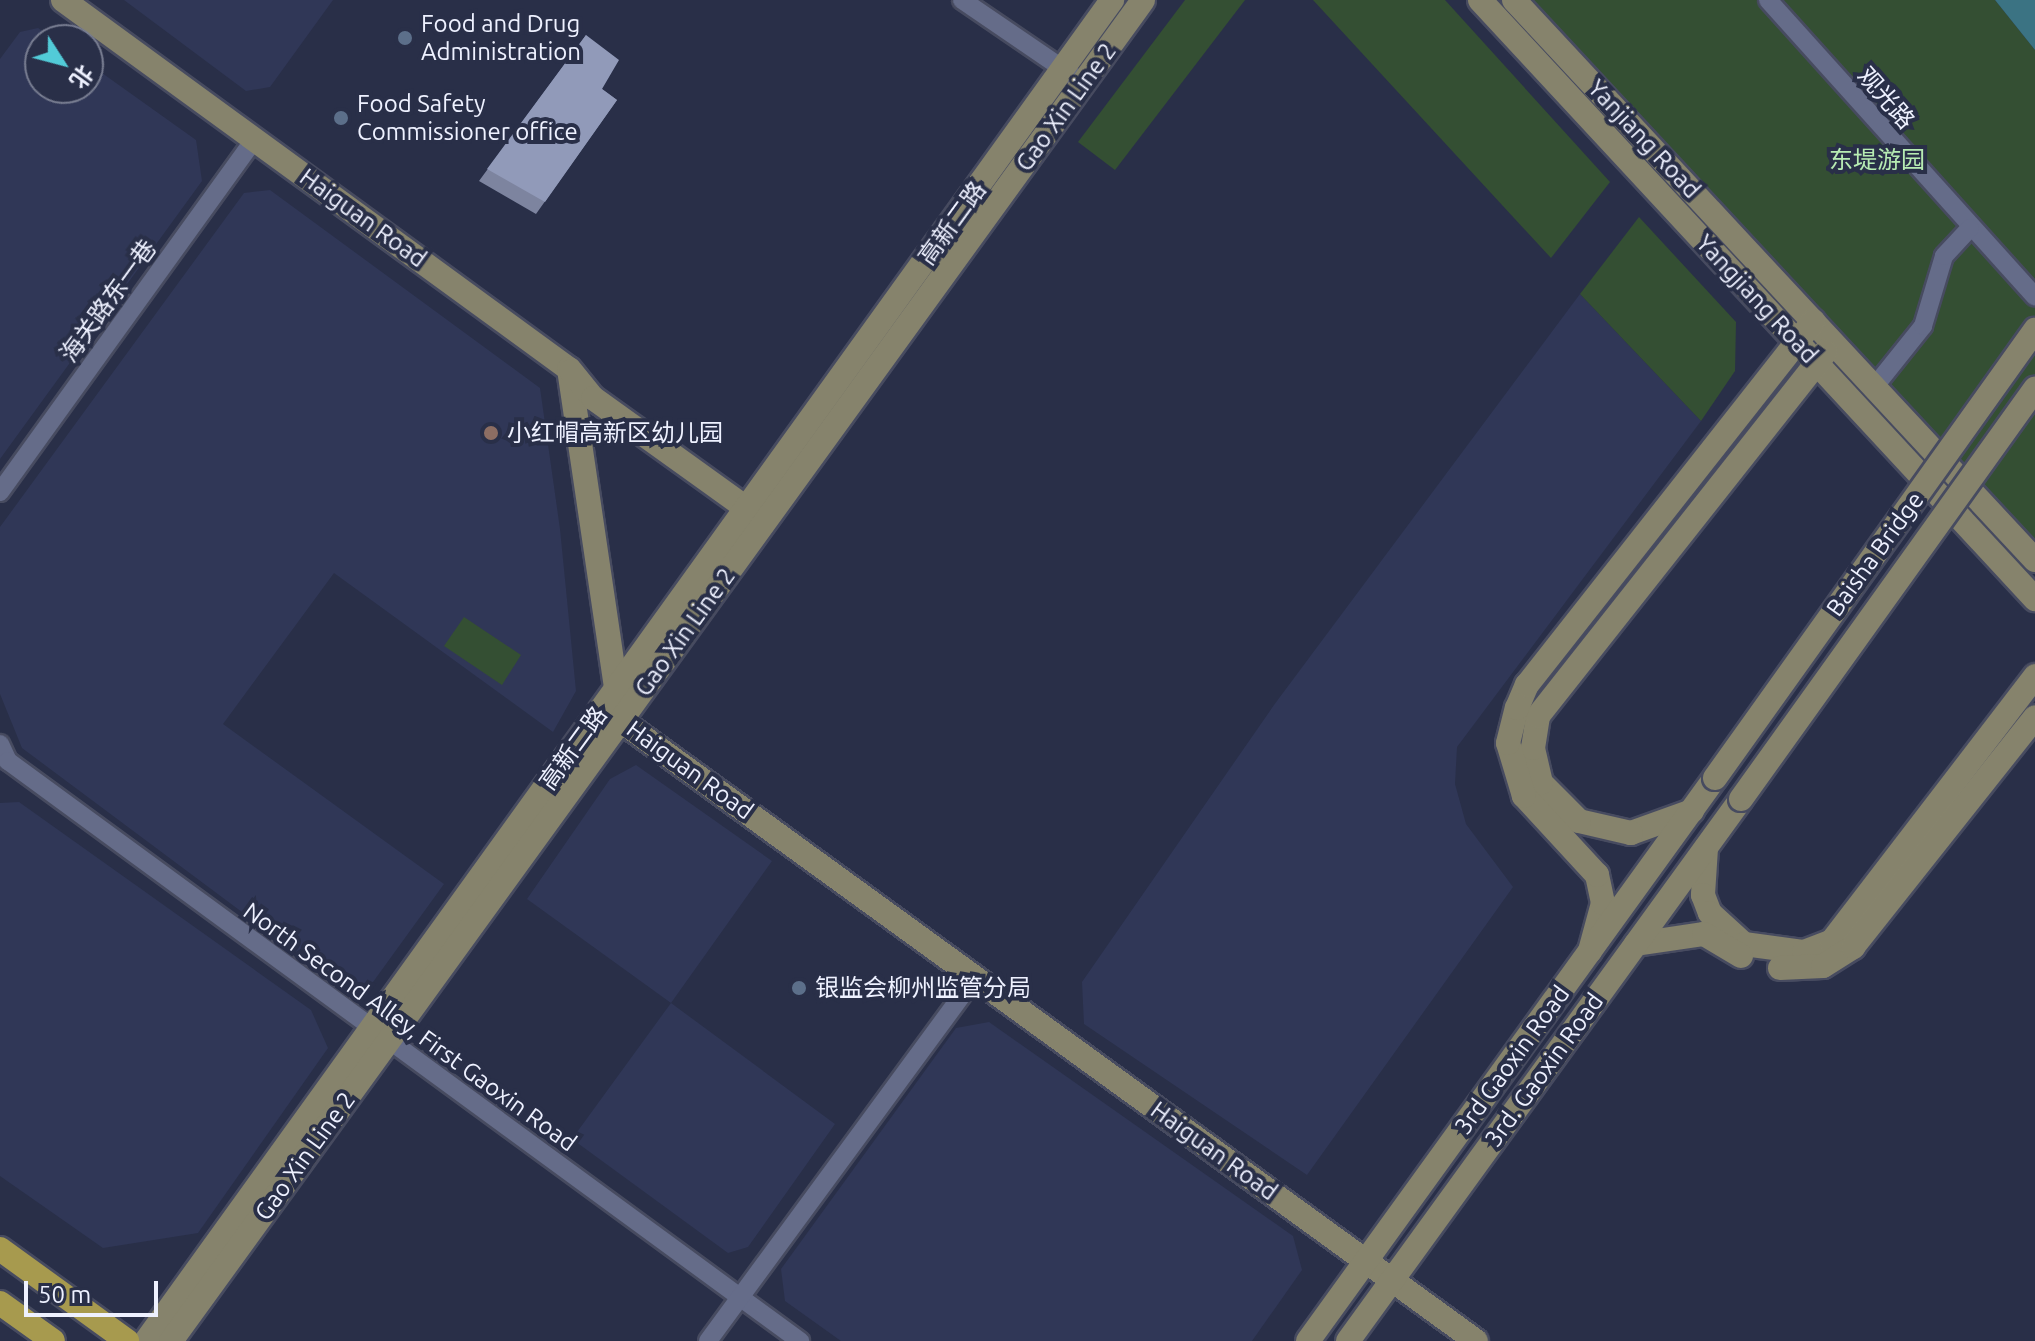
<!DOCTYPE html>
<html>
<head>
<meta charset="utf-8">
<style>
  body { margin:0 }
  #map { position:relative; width:2035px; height:1341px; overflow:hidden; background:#292f48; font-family:Ubuntu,"Noto Sans SC",sans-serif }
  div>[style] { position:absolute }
  .built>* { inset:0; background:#303757 }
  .green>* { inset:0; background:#344f33 }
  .water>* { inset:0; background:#3b7383 }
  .roads { filter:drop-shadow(2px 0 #474b60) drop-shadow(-2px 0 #474b60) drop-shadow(0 2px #474b60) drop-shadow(0 -2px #474b60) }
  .street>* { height:18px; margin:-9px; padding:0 9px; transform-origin:9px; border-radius:9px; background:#656c89 }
  .secondary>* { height:24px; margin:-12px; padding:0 12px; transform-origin:12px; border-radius:12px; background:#86836c }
  .primary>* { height:24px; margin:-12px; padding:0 12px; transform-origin:12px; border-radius:12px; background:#a79a4e }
  .bridges { filter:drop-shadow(2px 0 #474b60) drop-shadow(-2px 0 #474b60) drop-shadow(0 2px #474b60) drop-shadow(0 -2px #474b60) }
  .secondary-bridge>* { height:24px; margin:-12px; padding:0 12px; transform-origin:12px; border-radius:12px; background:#86836c }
  .wall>* { inset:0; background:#7d849f }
  .building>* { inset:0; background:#919ab9 }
  .dots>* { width:22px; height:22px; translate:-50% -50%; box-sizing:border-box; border:4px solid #292f48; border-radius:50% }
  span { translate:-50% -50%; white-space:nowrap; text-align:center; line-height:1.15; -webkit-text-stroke:8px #292f48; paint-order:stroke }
  .poi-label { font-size:24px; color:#eef1ff }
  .left { translate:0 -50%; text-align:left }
  .street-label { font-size:24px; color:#eef1ff }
  .park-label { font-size:24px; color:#b7ecb3 }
  .north { position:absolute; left:24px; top:24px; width:80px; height:80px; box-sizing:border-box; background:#292f48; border:2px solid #787d91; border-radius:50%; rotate:126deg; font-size:22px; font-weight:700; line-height:32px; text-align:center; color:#eef1ff }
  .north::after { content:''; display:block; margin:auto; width:28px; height:36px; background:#52cbd8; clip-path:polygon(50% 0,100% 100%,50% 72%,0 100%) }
  .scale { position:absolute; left:24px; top:1281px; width:134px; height:36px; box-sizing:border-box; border:4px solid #eef1ff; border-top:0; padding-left:10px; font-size:24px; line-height:28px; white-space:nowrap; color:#eef1ff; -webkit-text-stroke:6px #292f48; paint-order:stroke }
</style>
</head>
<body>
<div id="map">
  <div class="built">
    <i style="clip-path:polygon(124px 0,333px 0,270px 87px,246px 91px)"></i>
    <i style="clip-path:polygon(38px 28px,55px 40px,40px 40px,40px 88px,88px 88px,88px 63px,196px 140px,202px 181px,0 459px,0 59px,20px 32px)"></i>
    <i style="clip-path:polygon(270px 190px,540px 388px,560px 529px,576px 691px,553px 732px,334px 573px,223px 724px,444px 884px,360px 1000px,22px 748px,0 694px,0 527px,244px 193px)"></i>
    <i style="clip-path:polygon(1580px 294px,1701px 421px,1457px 747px,1455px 784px,1466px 824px,1513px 887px,1307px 1175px,1084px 1024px,1082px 982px,1274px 705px)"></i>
    <i style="clip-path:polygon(636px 765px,772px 861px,671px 1003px,835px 1124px,748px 1247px,728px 1253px,572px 1139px,671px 1003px,527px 899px,610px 779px)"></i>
    <i style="clip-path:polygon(19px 802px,311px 1010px,328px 1048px,198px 1233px,103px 1248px,0 1176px,0 803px)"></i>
    <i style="clip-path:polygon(989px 1022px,1293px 1236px,1302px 1270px,1252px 1341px,841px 1341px,785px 1301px,781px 1269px,956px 1028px)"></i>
  </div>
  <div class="green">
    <i style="clip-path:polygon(1185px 0,1245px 0,1115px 170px,1078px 142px)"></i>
    <i style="clip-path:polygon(1313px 0,1445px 0,1610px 182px,1551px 258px)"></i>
    <i style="clip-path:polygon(1514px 0,1995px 0,2035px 50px,2035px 560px)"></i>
    <i style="clip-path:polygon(1639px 217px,1736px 322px,1735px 371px,1701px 421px,1580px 294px)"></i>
    <i style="clip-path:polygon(464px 617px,521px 655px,502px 685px,444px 646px)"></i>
  </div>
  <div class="water">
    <i style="clip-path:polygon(1995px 0,2035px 0,2035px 50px)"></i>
  </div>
  <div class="roads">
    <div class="street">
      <i style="left:962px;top:0;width:133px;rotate:34.3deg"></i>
      <i style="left:1768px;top:0;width:399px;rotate:48deg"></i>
      <i style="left:1875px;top:386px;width:77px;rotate:-51.3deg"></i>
      <i style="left:1923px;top:326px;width:73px;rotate:-73.3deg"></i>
      <i style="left:1944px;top:256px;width:38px;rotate:-47deg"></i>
      <i style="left:0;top:492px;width:436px;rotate:-54.2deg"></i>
      <i style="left:0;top:744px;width:19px;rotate:65deg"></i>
      <i style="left:8px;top:761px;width:982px;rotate:36.22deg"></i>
      <i style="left:708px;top:1341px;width:451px;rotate:-53.7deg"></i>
    </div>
    <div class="secondary">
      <i style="left:63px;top:0;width:626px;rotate:36.1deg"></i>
      <i style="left:569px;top:369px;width:356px;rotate:81.6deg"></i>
      <i style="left:621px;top:721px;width:1056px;rotate:35.95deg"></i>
      <i style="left:1480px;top:0;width:817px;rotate:47.18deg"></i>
      <i style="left:1514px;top:0;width:765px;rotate:47.07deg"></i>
      <i style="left:571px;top:371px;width:35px;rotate:51deg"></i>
      <i style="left:593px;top:398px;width:188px;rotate:35.7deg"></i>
      <i style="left:1692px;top:811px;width:65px;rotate:160.2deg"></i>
      <i style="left:1631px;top:833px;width:53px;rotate:-167deg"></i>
      <i style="left:1579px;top:821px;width:54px;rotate:-135deg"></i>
      <i style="left:1541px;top:783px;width:36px;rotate:-103deg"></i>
      <i style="left:1533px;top:748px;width:32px;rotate:-81deg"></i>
      <i style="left:1538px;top:716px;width:464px;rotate:-51.7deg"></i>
      <i style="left:1706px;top:848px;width:47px;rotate:93.7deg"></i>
      <i style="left:1703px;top:895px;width:19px;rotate:69deg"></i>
      <i style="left:1710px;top:913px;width:46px;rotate:42.4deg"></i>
      <i style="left:1744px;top:944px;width:61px;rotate:7.6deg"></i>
      <i style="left:1804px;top:952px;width:30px;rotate:-21deg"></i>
      <i style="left:1832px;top:941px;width:334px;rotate:-52.5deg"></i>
      <i style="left:1636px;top:944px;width:69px;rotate:-8.4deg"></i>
      <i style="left:1704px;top:934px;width:43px;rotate:30.7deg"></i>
      <i style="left:1590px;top:951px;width:50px;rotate:-74.8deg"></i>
      <i style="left:1603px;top:903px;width:29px;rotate:-102deg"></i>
      <i style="left:1597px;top:875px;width:108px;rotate:-132.7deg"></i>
      <i style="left:1524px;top:796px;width:55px;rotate:-106.8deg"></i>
      <i style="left:1508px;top:743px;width:36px;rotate:-76deg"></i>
      <i style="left:1517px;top:708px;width:25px;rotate:-67deg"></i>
      <i style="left:1527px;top:685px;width:463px;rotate:-51.8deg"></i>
      <i style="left:1780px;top:968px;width:43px;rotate:-2.7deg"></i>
      <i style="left:1823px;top:966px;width:36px;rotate:-32deg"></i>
      <i style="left:1853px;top:947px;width:293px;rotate:-51.6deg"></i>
      <i style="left:146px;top:1341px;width:1653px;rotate:-54.23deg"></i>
      <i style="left:171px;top:1341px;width:1656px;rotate:-54.06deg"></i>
      <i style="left:1308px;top:1341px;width:695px;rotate:-54.14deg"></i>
      <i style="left:1348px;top:1341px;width:669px;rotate:-54.05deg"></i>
    </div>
    <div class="primary">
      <i style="left:0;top:1249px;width:157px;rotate:35.9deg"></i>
      <i style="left:0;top:1303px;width:65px;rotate:35.6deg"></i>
    </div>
  </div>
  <div class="bridges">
    <div class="secondary-bridge">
      <i style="left:1715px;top:778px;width:551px;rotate:-54.46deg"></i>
      <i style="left:1741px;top:799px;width:505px;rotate:-54.36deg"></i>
    </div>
  </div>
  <div class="wall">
    <i style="clip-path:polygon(586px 35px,602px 89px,617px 100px,536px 214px,479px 181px)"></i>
  </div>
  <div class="building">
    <i style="clip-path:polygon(586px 35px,619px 60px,602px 89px,617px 100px,545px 202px,487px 169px)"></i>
  </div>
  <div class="dots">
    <i style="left:405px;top:38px;background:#5c6f8a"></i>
    <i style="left:341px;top:118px;background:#5c6f8a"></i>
    <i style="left:491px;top:433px;background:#8d6e63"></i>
    <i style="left:799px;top:988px;background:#5c6f8a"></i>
  </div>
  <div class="poi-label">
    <span class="left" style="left:421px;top:38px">Food and Drug<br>Administration</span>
    <span class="left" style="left:357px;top:118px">Food Safety<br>Commissioner office</span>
    <span class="left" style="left:507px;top:433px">小红帽高新区幼儿园</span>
    <span class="left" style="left:815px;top:988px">银监会柳州监管分局</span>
  </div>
  <div class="street-label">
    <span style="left:1886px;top:98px;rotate:49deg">观光路</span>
    <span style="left:1066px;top:107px;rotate:-54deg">Gao Xin Line 2</span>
    <span style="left:1644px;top:139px;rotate:47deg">Yanjiang Road</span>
    <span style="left:363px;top:218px;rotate:36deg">Haiguan Road</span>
    <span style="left:952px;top:223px;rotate:-54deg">高新二路</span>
    <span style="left:1757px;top:299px;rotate:47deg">Yangjiang Road</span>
    <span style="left:108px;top:301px;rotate:-54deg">海关路东一巷</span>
    <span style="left:1875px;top:554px;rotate:-54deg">Baisha Bridge</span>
    <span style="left:685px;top:632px;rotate:-54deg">Gao Xin Line 2</span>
    <span style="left:573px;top:748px;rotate:-54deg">高新二路</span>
    <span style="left:690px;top:770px;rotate:36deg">Haiguan Road</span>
    <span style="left:410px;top:1027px;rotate:36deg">North Second Alley, First Gaoxin Road</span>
    <span style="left:1512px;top:1060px;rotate:-54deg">3rd Gaoxin Road</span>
    <span style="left:1544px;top:1070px;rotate:-54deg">3rd. Gaoxin Road</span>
    <span style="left:1214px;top:1151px;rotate:36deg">Haiguan Road</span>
    <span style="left:305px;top:1156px;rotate:-54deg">Gao Xin Line 2</span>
  </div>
  <div class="park-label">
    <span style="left:1877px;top:160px">东堤游园</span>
  </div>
  <div class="north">北</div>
  <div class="scale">50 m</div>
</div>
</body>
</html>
